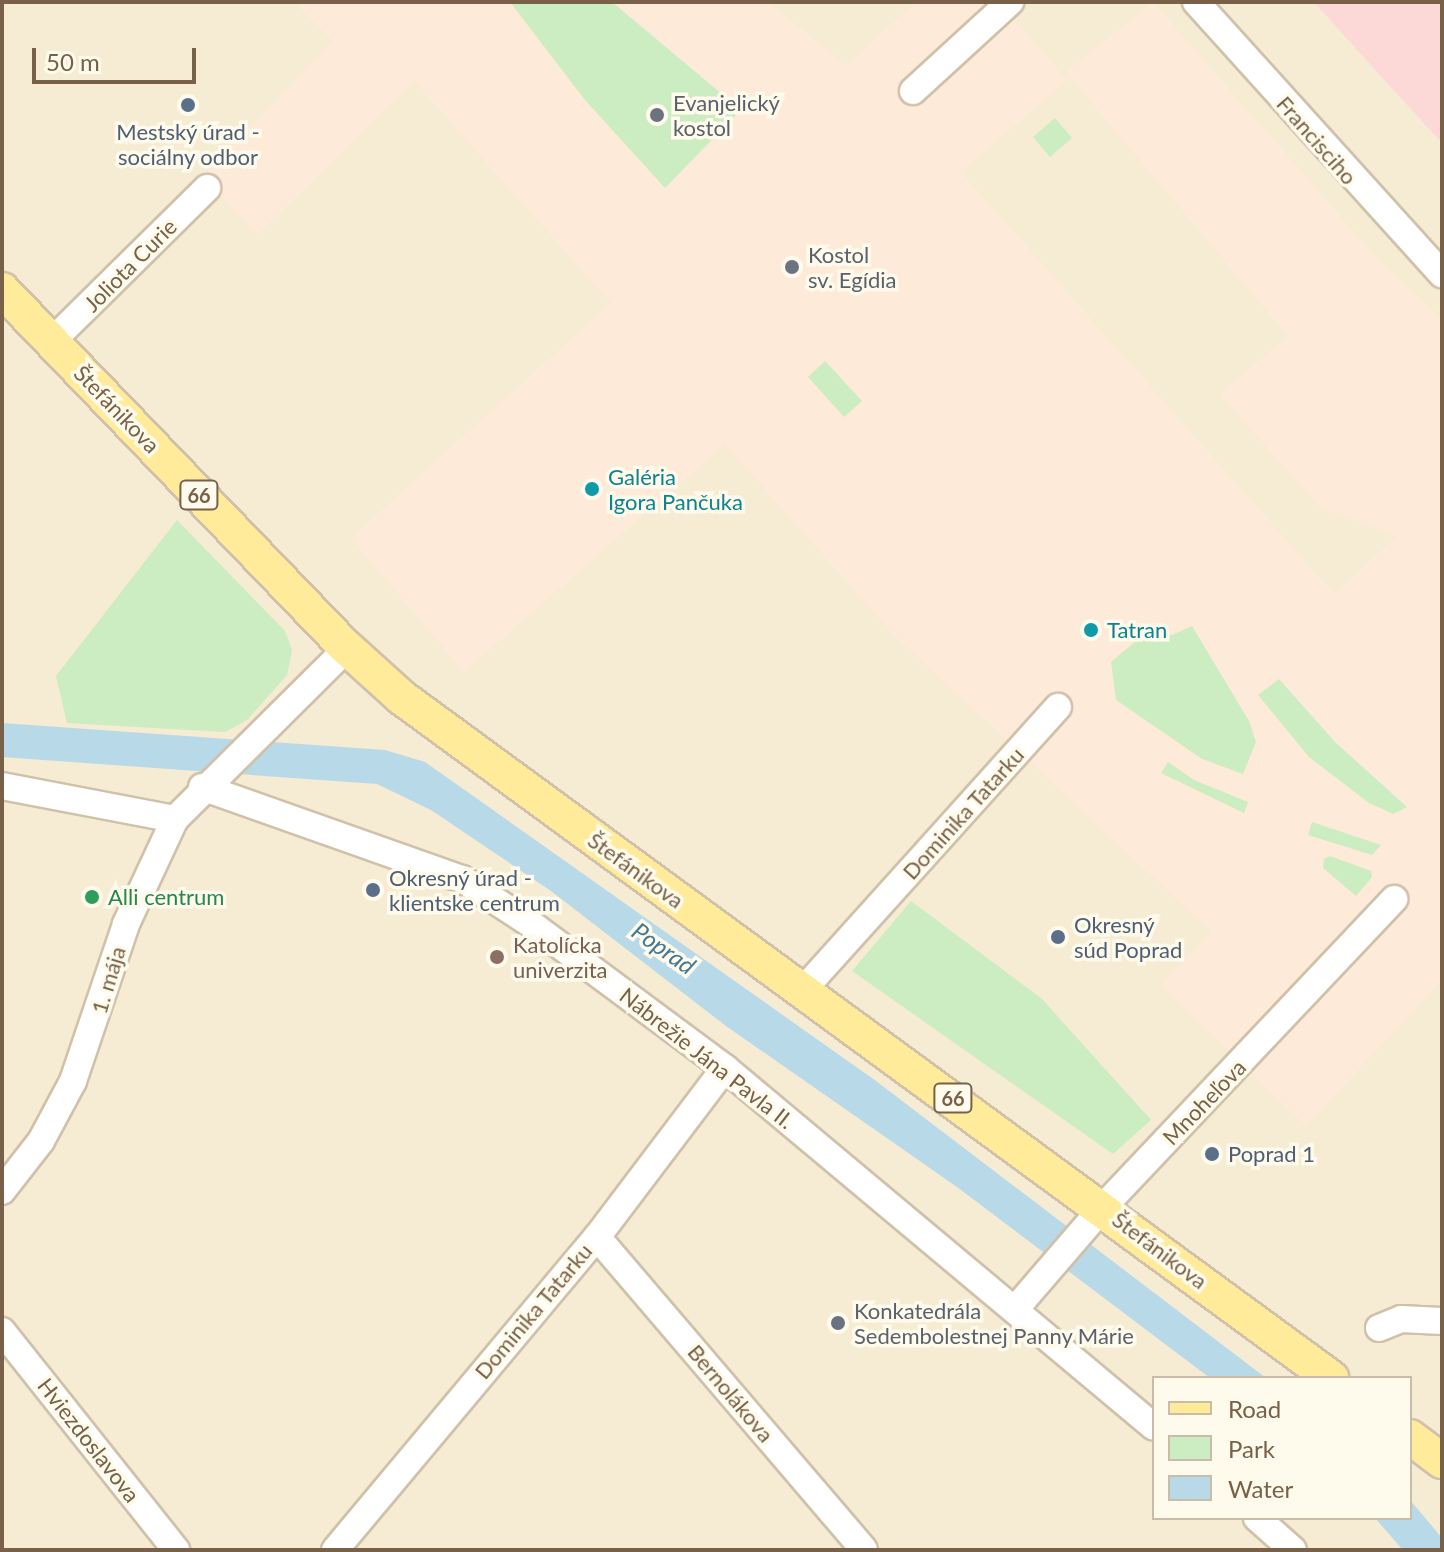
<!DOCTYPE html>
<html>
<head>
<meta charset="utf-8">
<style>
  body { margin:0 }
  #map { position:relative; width:1444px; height:1552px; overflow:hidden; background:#fdf8e5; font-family:Lato,sans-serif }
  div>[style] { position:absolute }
  .residential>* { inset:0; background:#f6ebd3 }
  .commercial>* { inset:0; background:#feead8 }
  .medical>* { inset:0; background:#fcd9d7 }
  .green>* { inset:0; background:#ccecc2 }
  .water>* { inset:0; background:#b8d9e8 }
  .roads { filter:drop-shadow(2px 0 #d0c1aa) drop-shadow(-2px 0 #d0c1aa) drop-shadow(0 2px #d0c1aa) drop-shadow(0 -2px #d0c1aa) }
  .minor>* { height:26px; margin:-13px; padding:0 13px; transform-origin:13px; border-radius:13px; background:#fff }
  .major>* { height:34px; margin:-17px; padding:0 17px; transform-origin:17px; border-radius:17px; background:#ffeb9a }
  .dots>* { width:22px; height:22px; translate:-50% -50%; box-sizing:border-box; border:4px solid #fffbec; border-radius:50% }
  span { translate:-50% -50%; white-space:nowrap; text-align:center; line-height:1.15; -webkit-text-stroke:7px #fffbec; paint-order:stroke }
  .shield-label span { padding:2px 6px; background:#fffbec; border:2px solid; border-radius:6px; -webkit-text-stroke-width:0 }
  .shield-label { font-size:20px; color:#786148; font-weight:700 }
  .worship-label { font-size:22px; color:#5b616d }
  .left { translate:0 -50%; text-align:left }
  .service-label { font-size:22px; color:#4e5e75 }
  .street-label { font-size:22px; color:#786148 }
  .culture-label { font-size:22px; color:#0d838f }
  .leisure-label { font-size:22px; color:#27864d }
  .education-label { font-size:22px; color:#785e54 }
  .water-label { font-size:24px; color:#437894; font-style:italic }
  .frame { position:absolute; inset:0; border:4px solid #786148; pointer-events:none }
  .legend { position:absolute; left:1152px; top:1376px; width:260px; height:144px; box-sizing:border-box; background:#fffbec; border:2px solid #c9bdaa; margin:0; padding:10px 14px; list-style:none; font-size:24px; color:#786148 }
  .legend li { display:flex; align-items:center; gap:16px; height:40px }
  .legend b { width:40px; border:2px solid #c9bdaa }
  .scale { position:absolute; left:32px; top:48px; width:164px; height:36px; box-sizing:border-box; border:4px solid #786148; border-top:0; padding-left:10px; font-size:24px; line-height:28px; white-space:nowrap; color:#786148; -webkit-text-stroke:6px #fffbec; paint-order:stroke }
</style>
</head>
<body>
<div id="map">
  <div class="residential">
    <i style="clip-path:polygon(evenodd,2px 2px,1442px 2px,1442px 1550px,2px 1550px,2px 2px,1154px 1378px,1410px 1378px,1410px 1518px,1154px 1518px,1154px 1378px)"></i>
  </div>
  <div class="commercial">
    <i style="clip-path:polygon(303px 2px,768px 2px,847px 66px,915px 2px,1027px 2px,1012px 17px,1067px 80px,961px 172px,1334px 594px,1397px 536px,1321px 508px,1220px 394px,1288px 336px,1066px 72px,1153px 2px,1376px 257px,1442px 319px,1442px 980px,1306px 1126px,1161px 985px,1211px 931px,893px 634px,725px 444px,464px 672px,351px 538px,611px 303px,414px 81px,258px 234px,202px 177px,333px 41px,299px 7px)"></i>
  </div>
  <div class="medical">
    <i style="clip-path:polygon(1314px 2px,1442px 2px,1442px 143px,1376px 71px)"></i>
  </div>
  <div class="green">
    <i style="clip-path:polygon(510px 2px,612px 2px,741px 110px,665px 188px,585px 100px)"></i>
    <i style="clip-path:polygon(1055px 118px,1072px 138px,1050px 157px,1033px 137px)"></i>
    <i style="clip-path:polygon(825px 361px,862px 401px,844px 417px,808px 377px)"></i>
    <i style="clip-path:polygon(177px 520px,285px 631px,292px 650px,287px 675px,247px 720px,225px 732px,67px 723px,56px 676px)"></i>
    <i style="clip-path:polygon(1192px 626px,1249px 721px,1256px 742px,1243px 774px,1202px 759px,1116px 700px,1111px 662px,1149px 630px,1172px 635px)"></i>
    <i style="clip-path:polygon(1279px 679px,1335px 742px,1407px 807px,1393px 814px,1369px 803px,1309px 757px,1258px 695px)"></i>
    <i style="clip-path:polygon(1168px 762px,1194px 780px,1248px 802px,1244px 813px,1161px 773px)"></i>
    <i style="clip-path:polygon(1312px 822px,1381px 845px,1372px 855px,1308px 835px)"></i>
    <i style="clip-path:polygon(1330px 856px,1371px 871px,1372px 877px,1356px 896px,1323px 868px,1324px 859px)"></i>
    <i style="clip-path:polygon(911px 901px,1042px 999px,1151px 1120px,1113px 1154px,852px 971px)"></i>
  </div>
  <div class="water">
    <i style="clip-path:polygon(2px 723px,385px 750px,425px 762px,876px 1081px,1266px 1378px,1210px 1378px,957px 1187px,726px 1026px,551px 891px,431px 810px,377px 784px,2px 757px)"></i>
    <i style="clip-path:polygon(1410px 1500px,1442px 1538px,1442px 1550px,1403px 1550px,1375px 1518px,1410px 1518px)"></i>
  </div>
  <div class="roads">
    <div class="minor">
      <i style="left:1196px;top:2px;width:367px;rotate:47.9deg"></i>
      <i style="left:913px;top:91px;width:132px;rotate:-42.5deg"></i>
      <i style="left:52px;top:341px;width:218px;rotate:-44.6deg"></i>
      <i style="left:2px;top:786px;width:176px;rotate:10.8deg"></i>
      <i style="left:202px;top:787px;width:276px;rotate:19.5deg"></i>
      <i style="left:462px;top:879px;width:82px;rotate:33.1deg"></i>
      <i style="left:531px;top:924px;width:242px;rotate:36.6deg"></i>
      <i style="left:725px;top:1068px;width:559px;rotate:39.92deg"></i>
      <i style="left:803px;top:990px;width:381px;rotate:-48deg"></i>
      <i style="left:2px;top:1191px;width:63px;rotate:-52deg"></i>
      <i style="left:41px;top:1141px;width:68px;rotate:-61.9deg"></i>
      <i style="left:73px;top:1081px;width:166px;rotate:-71.3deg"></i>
      <i style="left:126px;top:924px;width:116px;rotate:-65deg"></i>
      <i style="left:175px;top:819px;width:243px;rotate:-44.8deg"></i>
      <i style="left:597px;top:1237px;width:411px;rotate:49.5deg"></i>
      <i style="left:1017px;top:1307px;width:132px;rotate:-49.3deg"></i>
      <i style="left:1103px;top:1207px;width:424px;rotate:-46.6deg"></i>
      <i style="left:1379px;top:1328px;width:24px;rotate:-22deg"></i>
      <i style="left:1401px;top:1319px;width:41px;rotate:2.8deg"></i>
      <i style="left:2px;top:1331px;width:280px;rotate:51.5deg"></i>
      <i style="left:1257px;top:1518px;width:48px;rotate:41.6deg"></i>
      <i style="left:335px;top:1550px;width:408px;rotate:-50.1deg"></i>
      <i style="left:597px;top:1237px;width:212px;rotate:-52.9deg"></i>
    </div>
    <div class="major">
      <i style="left:2px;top:290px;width:497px;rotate:46.1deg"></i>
      <i style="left:347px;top:648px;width:73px;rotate:42.2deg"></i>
      <i style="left:401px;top:697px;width:1153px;rotate:36.21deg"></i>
      <i style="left:1410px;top:1437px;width:40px;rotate:37deg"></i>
    </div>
  </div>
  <div class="dots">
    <i style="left:188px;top:105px;background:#5c6f8a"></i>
    <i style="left:657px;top:115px;background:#6b7280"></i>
    <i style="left:792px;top:267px;background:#6b7280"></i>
    <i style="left:592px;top:489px;background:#0f9aa8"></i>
    <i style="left:1091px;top:630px;background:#0f9aa8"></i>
    <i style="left:373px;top:890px;background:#5c6f8a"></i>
    <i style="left:92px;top:897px;background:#2e9e5b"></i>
    <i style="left:1058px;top:937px;background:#5c6f8a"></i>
    <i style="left:497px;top:957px;background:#8d6e63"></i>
    <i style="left:1212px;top:1154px;background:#5c6f8a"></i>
    <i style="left:838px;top:1323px;background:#6b7280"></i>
  </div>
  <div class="shield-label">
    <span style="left:199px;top:495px">66</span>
    <span style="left:953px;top:1098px">66</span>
  </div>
  <div class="worship-label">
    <span class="left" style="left:673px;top:115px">Evanjelický<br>kostol</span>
    <span class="left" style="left:808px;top:267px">Kostol<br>sv. Egídia</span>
    <span class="left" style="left:854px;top:1323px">Konkatedrála<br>Sedembolestnej Panny Márie</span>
  </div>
  <div class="service-label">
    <span style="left:188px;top:144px">Mestský úrad -<br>sociálny odbor</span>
    <span class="left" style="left:389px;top:890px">Okresný úrad -<br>klientske centrum</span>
    <span class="left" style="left:1074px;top:937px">Okresný<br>súd Poprad</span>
    <span class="left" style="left:1228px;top:1154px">Poprad 1</span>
  </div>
  <div class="street-label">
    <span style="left:1317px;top:140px;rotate:49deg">Francisciho</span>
    <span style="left:130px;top:265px;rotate:-45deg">Joliota Curie</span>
    <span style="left:117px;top:409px;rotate:46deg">Štefánikova</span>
    <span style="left:963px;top:813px;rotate:-48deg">Dominika Tatarku</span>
    <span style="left:636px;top:870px;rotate:36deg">Štefánikova</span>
    <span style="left:108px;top:980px;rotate:-73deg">1. mája</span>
    <span style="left:707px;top:1058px;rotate:38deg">Nábrežie Jána Pavla II.</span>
    <span style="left:1204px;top:1102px;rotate:-46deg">Mnoheľova</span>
    <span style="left:1160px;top:1250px;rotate:37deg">Štefánikova</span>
    <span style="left:533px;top:1311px;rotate:-50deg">Dominika Tatarku</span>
    <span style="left:731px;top:1393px;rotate:50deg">Bernolákova</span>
    <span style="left:89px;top:1440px;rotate:52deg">Hviezdoslavova</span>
  </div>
  <div class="culture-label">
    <span class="left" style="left:608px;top:489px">Galéria<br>Igora Pančuka</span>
    <span class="left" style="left:1107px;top:630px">Tatran</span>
  </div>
  <div class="leisure-label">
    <span class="left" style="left:108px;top:897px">Alli centrum</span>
  </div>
  <div class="education-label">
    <span class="left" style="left:513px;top:957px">Katolícka<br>univerzita</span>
  </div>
  <div class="water-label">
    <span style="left:664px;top:948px;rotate:35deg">Poprad</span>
  </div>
  <div class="frame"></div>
  <ul class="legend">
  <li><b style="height:10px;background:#ffeb9a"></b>Road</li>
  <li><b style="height:22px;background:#ccecc2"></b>Park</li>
  <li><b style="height:22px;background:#b8d9e8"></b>Water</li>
  </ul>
  <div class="scale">50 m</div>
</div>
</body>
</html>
